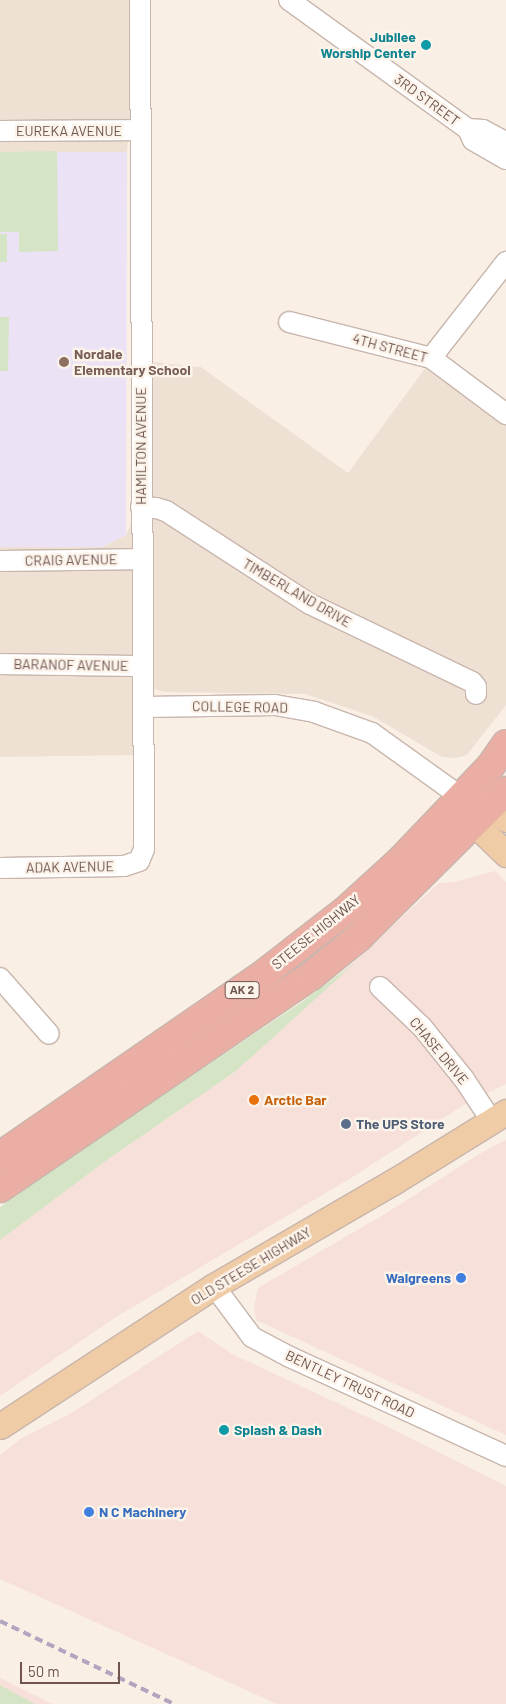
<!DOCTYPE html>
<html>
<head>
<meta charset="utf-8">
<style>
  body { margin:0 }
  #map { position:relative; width:506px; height:1704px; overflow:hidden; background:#f9efe5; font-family:Barlow,sans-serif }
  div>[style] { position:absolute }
  .residential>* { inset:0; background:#efe0d4 }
  .commercial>* { inset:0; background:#f7dfda }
  .education>* { inset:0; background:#ebe2f5 }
  .green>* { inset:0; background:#d5e4c5 }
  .roads { filter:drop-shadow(1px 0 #c8b6ad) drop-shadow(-1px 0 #c8b6ad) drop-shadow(0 1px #c8b6ad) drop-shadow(0 -1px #c8b6ad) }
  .minor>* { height:20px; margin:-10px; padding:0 10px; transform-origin:10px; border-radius:10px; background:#fff }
  .major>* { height:25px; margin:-12.5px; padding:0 12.5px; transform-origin:12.5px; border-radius:12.5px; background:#efcba6 }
  .highway>* { height:28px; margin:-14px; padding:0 14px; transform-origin:14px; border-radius:14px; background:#ebaea4 }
  .rail>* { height:4px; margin-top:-2px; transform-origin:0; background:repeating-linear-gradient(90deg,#b1a5c0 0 8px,transparent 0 13px) }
  .dots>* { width:14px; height:14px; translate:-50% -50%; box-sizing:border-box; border:2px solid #fcf3ea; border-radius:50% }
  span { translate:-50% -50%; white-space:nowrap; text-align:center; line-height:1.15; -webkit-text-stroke:5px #fcf3ea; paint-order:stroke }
  .shield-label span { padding:1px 4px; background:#fcf3ea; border:1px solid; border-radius:4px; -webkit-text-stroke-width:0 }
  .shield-label { font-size:12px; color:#6e554e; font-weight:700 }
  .culture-label { font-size:14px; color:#0d838f; font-weight:700 }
  .right { translate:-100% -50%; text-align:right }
  .left { translate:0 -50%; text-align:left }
  .street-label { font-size:14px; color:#6e554e }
  .education-label { font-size:14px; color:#785e54; font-weight:700 }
  .food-label { font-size:14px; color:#c56008; font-weight:700 }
  .service-label { font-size:14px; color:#4e5e75; font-weight:700 }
  .shop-label { font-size:14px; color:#366cbe; font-weight:700 }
  .scale { position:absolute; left:20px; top:1662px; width:100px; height:22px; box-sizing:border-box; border:2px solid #6e554e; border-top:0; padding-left:6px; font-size:15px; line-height:18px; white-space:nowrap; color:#6e554e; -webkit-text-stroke:4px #fcf3ea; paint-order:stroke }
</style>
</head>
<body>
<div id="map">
  <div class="residential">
    <i style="clip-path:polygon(0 0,130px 0,132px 106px,127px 152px,0 152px)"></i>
    <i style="clip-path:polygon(153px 362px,201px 367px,348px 473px,426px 367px,506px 425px,506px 705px,467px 755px,456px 758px,442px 757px,372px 716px,305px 694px,164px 692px,133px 682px,134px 755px,0 757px,0 547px,102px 547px,126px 535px,153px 481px)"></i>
  </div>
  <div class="commercial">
    <i style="clip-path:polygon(495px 871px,506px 882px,506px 1084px,462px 1106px,351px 1178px,116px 1317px,0 1396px,0 1240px,107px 1160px,236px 1071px,439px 883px,454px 882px)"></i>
    <i style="clip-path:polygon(506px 1140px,506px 1435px,256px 1320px,254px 1307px,258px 1288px,383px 1215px,486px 1150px)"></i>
    <i style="clip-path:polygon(198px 1331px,232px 1354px,380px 1423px,506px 1486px,506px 1704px,277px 1704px,0 1579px,0 1455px,22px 1438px,73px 1412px)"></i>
    <i style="clip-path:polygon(0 1678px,53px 1704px,0 1704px)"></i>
  </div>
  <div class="education">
    <i style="clip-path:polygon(0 152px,127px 152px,126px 535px,102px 547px,0 547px)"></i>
  </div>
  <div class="green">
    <i style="clip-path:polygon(57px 151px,58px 251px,19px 252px,19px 232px,0 232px,0 152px)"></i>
    <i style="clip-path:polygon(0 234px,7px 234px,7px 262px,0 262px)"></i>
    <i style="clip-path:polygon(0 317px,9px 317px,8px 371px,0 371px)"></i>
    <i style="clip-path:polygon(356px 962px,236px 1071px,107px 1160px,0 1240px,0 1207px,103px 1135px,299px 1004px)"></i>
    <i style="clip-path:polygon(0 1685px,35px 1704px,0 1704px)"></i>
  </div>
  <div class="roads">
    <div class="minor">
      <i style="left:289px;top:0;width:221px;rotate:35.8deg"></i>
      <i style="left:468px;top:129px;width:12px;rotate:66deg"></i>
      <i style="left:473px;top:140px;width:38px;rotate:30deg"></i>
      <i style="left:468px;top:129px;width:15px;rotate:4deg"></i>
      <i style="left:483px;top:130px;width:26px;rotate:28deg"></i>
      <i style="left:0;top:131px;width:139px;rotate:-0.4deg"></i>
      <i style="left:289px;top:322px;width:146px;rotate:14.2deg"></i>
      <i style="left:431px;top:358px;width:94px;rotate:36.7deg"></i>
      <i style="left:431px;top:358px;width:122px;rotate:-52deg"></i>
      <i style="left:141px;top:507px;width:15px;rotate:4deg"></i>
      <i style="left:156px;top:508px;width:10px;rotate:17deg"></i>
      <i style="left:166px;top:511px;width:171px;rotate:32.9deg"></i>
      <i style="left:310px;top:604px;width:180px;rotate:25.7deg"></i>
      <i style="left:472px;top:682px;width:6px;rotate:51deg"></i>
      <i style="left:476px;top:687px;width:7px;rotate:90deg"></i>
      <i style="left:0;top:561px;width:142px;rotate:-0.8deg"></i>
      <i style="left:0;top:664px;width:143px;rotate:0.8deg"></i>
      <i style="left:144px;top:707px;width:131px;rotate:-0.9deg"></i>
      <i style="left:275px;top:705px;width:40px;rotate:10deg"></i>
      <i style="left:314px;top:712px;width:62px;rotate:19.9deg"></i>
      <i style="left:372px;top:733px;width:110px;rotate:35.7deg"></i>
      <i style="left:0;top:868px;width:124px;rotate:-0.9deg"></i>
      <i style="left:124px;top:866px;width:16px;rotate:-18deg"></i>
      <i style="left:139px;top:861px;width:13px;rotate:-67deg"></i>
      <i style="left:144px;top:849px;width:849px;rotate:-90.27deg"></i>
      <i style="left:0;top:978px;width:74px;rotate:48.8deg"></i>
      <i style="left:380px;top:987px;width:58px;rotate:43.6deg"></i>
      <i style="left:422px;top:1027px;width:67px;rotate:51.1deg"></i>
      <i style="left:464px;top:1079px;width:49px;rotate:56.6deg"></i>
      <i style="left:214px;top:1286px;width:64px;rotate:53.3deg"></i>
      <i style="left:252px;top:1337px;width:43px;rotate:27.8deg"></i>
      <i style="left:290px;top:1357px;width:238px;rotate:24.6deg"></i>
    </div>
    <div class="major">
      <i style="left:471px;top:800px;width:21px;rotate:17deg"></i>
      <i style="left:491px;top:806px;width:20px;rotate:41deg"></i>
      <i style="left:466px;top:806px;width:19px;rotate:65deg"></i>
      <i style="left:474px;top:823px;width:45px;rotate:44.1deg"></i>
      <i style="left:0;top:1426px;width:256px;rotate:-33.2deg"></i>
      <i style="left:214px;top:1286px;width:207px;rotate:-30.2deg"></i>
      <i style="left:393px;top:1182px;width:133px;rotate:-31.8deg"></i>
    </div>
    <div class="highway">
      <i style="left:0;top:1156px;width:322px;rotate:-34.6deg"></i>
      <i style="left:265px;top:973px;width:101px;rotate:-37.8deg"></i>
      <i style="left:345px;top:911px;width:76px;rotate:-42.3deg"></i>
      <i style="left:401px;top:860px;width:129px;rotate:-46.3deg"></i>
      <i style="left:490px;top:767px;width:28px;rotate:-55deg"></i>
      <i style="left:0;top:1188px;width:376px;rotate:-34.3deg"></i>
      <i style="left:311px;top:976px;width:62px;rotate:-39.1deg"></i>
      <i style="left:359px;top:937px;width:207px;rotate:-44.8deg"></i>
    </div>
  </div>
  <div class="rail">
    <i style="left:0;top:1621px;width:193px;rotate:25.5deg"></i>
  </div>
  <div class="dots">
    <i style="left:426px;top:45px;background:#0f9aa8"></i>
    <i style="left:64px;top:362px;background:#8d6e63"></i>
    <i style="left:254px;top:1100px;background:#e8710a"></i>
    <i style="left:346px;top:1124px;background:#5c6f8a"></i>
    <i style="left:461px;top:1278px;background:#3f7fe0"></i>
    <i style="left:224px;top:1430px;background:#0f9aa8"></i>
    <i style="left:89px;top:1512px;background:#3f7fe0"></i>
  </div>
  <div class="shield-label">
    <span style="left:242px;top:990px">AK 2</span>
  </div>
  <div class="culture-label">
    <span class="right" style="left:416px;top:45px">Jubilee<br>Worship Center</span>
    <span class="left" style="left:234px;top:1430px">Splash &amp; Dash</span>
  </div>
  <div class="street-label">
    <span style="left:427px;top:100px;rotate:36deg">3RD STREET</span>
    <span style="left:69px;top:131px">EUREKA AVENUE</span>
    <span style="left:390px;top:348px;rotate:15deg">4TH STREET</span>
    <span style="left:141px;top:446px;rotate:-90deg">HAMILTON AVENUE</span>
    <span style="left:71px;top:560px;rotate:-1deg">CRAIG AVENUE</span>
    <span style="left:297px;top:593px;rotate:30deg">TIMBERLAND DRIVE</span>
    <span style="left:71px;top:665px;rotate:1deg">BARANOF AVENUE</span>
    <span style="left:240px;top:707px;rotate:1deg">COLLEGE ROAD</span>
    <span style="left:70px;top:867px;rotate:-1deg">ADAK AVENUE</span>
    <span style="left:316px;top:932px;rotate:-39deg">STEESE HIGHWAY</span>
    <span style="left:439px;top:1051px;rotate:50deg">CHASE DRIVE</span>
    <span style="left:251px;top:1266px;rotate:-31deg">OLD STEESE HIGHWAY</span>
    <span style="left:350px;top:1384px;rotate:25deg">BENTLEY TRUST ROAD</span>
  </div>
  <div class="education-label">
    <span class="left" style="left:74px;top:362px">Nordale<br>Elementary School</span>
  </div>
  <div class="food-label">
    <span class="left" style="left:264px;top:1100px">Arctic Bar</span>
  </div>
  <div class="service-label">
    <span class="left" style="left:356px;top:1124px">The UPS Store</span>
  </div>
  <div class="shop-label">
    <span class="right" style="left:451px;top:1278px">Walgreens</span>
    <span class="left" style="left:99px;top:1512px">N C Machinery</span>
  </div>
  <div class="scale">50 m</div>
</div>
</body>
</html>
